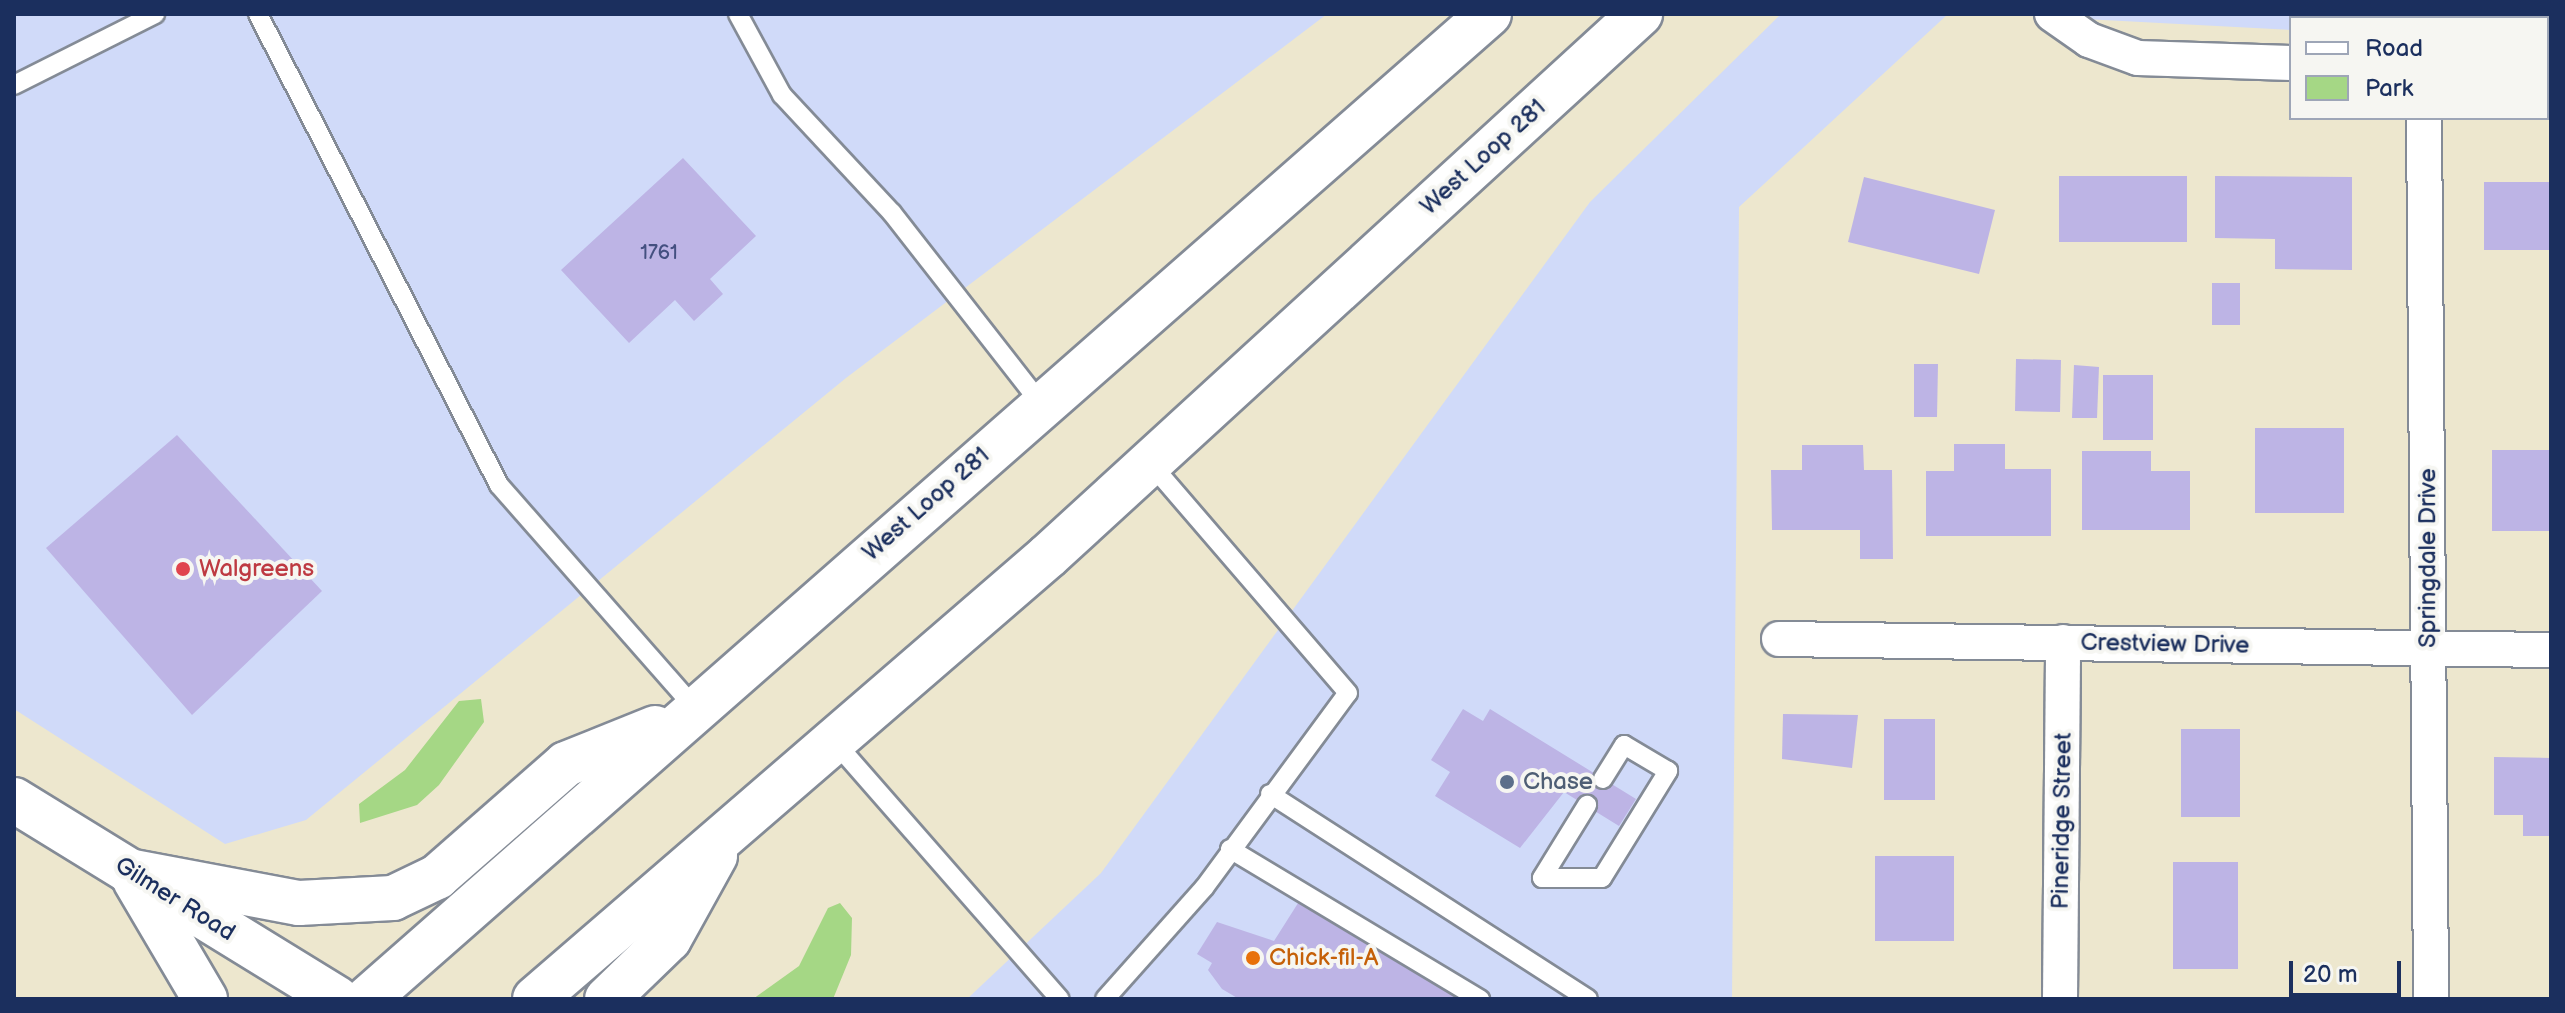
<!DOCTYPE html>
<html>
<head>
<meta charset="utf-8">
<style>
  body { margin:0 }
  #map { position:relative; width:2565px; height:1013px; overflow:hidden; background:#ede7ce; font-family:"Balsamiq Sans",sans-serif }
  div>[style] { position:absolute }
  .built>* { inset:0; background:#d0daf9 }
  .green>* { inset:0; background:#a5d785 }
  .building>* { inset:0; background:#bdb4e5 }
  .roads { filter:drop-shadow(2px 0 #848b96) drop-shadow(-2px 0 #848b96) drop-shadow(0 2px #848b96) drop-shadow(0 -2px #848b96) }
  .lane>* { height:18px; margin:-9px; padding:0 9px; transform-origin:9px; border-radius:9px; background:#fff }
  .street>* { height:34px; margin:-17px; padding:0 17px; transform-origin:17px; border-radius:17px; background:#fff }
  .highway>* { height:44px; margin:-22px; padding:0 22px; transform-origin:22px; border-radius:22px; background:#fff }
  .dots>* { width:22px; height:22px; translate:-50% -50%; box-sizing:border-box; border:4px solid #f6f6f2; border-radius:50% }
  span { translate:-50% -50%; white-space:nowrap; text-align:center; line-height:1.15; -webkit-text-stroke:8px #f6f6f2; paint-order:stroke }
  .number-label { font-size:20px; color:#445080 }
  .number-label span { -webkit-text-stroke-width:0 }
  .street-label { font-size:24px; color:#1b2f5e }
  .health-label { font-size:24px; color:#be3a42 }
  .left { translate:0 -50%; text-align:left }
  .service-label { font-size:24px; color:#4e5e75 }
  .food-label { font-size:24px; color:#c56008 }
  .frame { position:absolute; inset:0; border:16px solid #1b2f5e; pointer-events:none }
  .legend { position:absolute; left:2289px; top:16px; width:260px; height:104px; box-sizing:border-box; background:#f6f6f2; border:2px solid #9ea6b7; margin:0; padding:10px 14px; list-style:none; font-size:24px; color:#1b2f5e }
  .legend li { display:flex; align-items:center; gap:16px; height:40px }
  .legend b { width:40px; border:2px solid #9ea6b7 }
  .scale { position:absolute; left:2289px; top:961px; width:112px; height:36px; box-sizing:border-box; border:4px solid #1b2f5e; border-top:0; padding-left:10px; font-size:24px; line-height:28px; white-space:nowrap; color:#1b2f5e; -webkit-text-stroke:6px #f6f6f2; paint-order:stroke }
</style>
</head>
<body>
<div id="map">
  <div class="built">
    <i style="clip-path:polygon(14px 14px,1327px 14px,846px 378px,306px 820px,225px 844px,14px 709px)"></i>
    <i style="clip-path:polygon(1781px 14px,1948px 14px,1739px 207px,1732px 999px,967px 999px,1101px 873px,1590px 202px)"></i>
    <i style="clip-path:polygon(1991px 14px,2308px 14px,2308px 18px,2291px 18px,2291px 30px)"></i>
  </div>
  <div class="green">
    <i style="clip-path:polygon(481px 699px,484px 722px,439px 785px,417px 805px,360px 823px,359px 804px,405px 770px,459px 701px)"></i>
    <i style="clip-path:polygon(840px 903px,852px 918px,851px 955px,833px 999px,753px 999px,799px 966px,828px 908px)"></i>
  </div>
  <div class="building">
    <i style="clip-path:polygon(683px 158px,756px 236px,710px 279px,723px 294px,694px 321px,675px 300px,629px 343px,561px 270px)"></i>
    <i style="clip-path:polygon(2059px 176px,2187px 176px,2187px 242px,2059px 242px)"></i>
    <i style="clip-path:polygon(2215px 176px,2352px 177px,2352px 270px,2275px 269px,2275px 239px,2215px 238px)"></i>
    <i style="clip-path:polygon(1864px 177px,1995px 210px,1979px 274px,1848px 242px)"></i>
    <i style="clip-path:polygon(2484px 182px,2551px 182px,2551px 250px,2484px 250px)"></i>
    <i style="clip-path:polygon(2212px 283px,2240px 283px,2240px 325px,2212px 325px)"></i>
    <i style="clip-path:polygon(2016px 359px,2061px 360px,2060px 412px,2015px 411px)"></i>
    <i style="clip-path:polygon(1914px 364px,1938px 364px,1937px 417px,1914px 417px)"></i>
    <i style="clip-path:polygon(2074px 365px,2099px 367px,2097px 418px,2072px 418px)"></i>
    <i style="clip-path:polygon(2103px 375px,2153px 375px,2153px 440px,2103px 440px)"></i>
    <i style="clip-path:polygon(2255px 428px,2344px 428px,2344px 513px,2255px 513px)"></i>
    <i style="clip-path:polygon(177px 435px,322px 591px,192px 715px,46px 548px)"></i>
    <i style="clip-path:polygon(1954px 444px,2005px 444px,2005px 469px,2051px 469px,2051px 536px,1926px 536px,1926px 471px,1954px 471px)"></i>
    <i style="clip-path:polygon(1802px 445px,1863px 445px,1864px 470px,1892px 470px,1893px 559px,1860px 559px,1860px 530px,1772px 530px,1771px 470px,1802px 470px)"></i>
    <i style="clip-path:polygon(2492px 450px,2551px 450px,2551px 531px,2492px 531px)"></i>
    <i style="clip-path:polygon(2082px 451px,2151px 451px,2151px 471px,2190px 471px,2190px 530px,2082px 530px)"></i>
    <i style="clip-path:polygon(1463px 709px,1483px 721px,1490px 709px,1636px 799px,1619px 826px,1564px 792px,1520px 848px,1435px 796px,1450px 772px,1431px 760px)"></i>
    <i style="clip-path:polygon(1783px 714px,1858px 715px,1852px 768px,1782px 759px)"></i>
    <i style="clip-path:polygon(1884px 719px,1935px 719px,1935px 800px,1884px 800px)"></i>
    <i style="clip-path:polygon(2181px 729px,2240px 729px,2240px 817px,2181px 817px)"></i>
    <i style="clip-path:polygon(2494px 757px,2551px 758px,2551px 836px,2523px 836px,2523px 815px,2494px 815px)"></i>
    <i style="clip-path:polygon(1875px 856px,1954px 856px,1954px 941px,1875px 941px)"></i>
    <i style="clip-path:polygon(2173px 862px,2238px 862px,2238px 969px,2173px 969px)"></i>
    <i style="clip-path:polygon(1300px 900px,1459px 999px,1239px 999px,1222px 989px,1208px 970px,1212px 963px,1197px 954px,1217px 922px,1274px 941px)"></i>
  </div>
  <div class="roads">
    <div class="lane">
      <i style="left:258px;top:14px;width:529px;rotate:62.9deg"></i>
      <i style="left:499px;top:485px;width:295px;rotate:48.7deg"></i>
      <i style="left:738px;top:14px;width:92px;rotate:61.5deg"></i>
      <i style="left:782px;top:95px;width:161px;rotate:47deg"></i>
      <i style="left:892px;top:213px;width:242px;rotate:52deg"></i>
      <i style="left:14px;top:85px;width:158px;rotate:-26.7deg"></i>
      <i style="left:833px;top:740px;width:344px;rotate:48.8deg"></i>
      <i style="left:1270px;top:794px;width:378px;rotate:32.8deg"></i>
      <i style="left:1230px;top:849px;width:292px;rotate:31deg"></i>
      <i style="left:1542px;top:878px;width:60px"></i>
      <i style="left:1602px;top:878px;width:126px;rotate:-58.3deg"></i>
      <i style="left:1668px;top:771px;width:51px;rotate:-149.4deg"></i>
      <i style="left:1624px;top:745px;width:40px;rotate:122deg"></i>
      <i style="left:1542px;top:878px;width:86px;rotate:-58.3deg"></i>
      <i style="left:1105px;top:999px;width:149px;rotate:-48.3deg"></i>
      <i style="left:1204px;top:888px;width:242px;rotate:-53.6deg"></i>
      <i style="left:1348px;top:693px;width:305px;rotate:-130.7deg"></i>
    </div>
    <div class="street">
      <i style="left:2052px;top:14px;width:45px;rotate:35.1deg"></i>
      <i style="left:2089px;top:40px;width:52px;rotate:20.2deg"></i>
      <i style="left:2138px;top:58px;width:153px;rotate:1.9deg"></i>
      <i style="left:2547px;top:67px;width:4px"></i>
      <i style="left:2424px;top:118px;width:881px;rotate:89.54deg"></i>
      <i style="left:1779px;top:639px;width:772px;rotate:0.82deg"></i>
      <i style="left:2060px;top:999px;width:357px;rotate:-89.5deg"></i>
    </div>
    <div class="highway">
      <i style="left:14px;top:800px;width:379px;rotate:31.6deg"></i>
      <i style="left:129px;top:871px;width:173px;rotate:10.7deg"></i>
      <i style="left:299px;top:903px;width:94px;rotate:-3deg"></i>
      <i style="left:393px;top:898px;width:49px;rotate:-25.5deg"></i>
      <i style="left:437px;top:877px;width:171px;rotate:-41.2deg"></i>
      <i style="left:566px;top:764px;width:96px;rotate:-22deg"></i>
      <i style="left:135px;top:880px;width:138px;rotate:59.5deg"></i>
      <i style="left:367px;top:999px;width:1493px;rotate:-41.28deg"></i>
      <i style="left:535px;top:999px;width:678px;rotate:-40.81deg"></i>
      <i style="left:1048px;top:556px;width:803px;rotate:-42.48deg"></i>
      <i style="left:607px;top:999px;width:86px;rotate:-44.1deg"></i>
      <i style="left:669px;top:939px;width:95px;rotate:-61deg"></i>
    </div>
  </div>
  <div class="dots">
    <i style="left:183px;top:569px;background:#e0444e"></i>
    <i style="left:1507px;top:782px;background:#5c6f8a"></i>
    <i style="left:1253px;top:958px;background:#e8710a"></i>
  </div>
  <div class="number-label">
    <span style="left:659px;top:253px">1761</span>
  </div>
  <div class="street-label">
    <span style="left:1483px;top:157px;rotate:-42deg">West Loop 281</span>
    <span style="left:926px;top:504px;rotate:-41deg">West Loop 281</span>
    <span style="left:2428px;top:558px;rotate:-90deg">Springdale Drive</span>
    <span style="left:2165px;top:644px;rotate:1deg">Crestview Drive</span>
    <span style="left:2062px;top:821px;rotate:-89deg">Pineridge Street</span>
    <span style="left:175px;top:899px;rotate:32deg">Gilmer Road</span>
  </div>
  <div class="health-label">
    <span class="left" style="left:199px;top:569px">Walgreens</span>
  </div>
  <div class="service-label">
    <span class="left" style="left:1523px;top:782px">Chase</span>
  </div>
  <div class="food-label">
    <span class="left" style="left:1269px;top:958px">Chick-fil-A</span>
  </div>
  <div class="frame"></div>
  <ul class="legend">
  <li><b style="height:10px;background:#fff"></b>Road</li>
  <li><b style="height:22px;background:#a5d785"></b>Park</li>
  </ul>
  <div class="scale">20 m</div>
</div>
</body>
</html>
